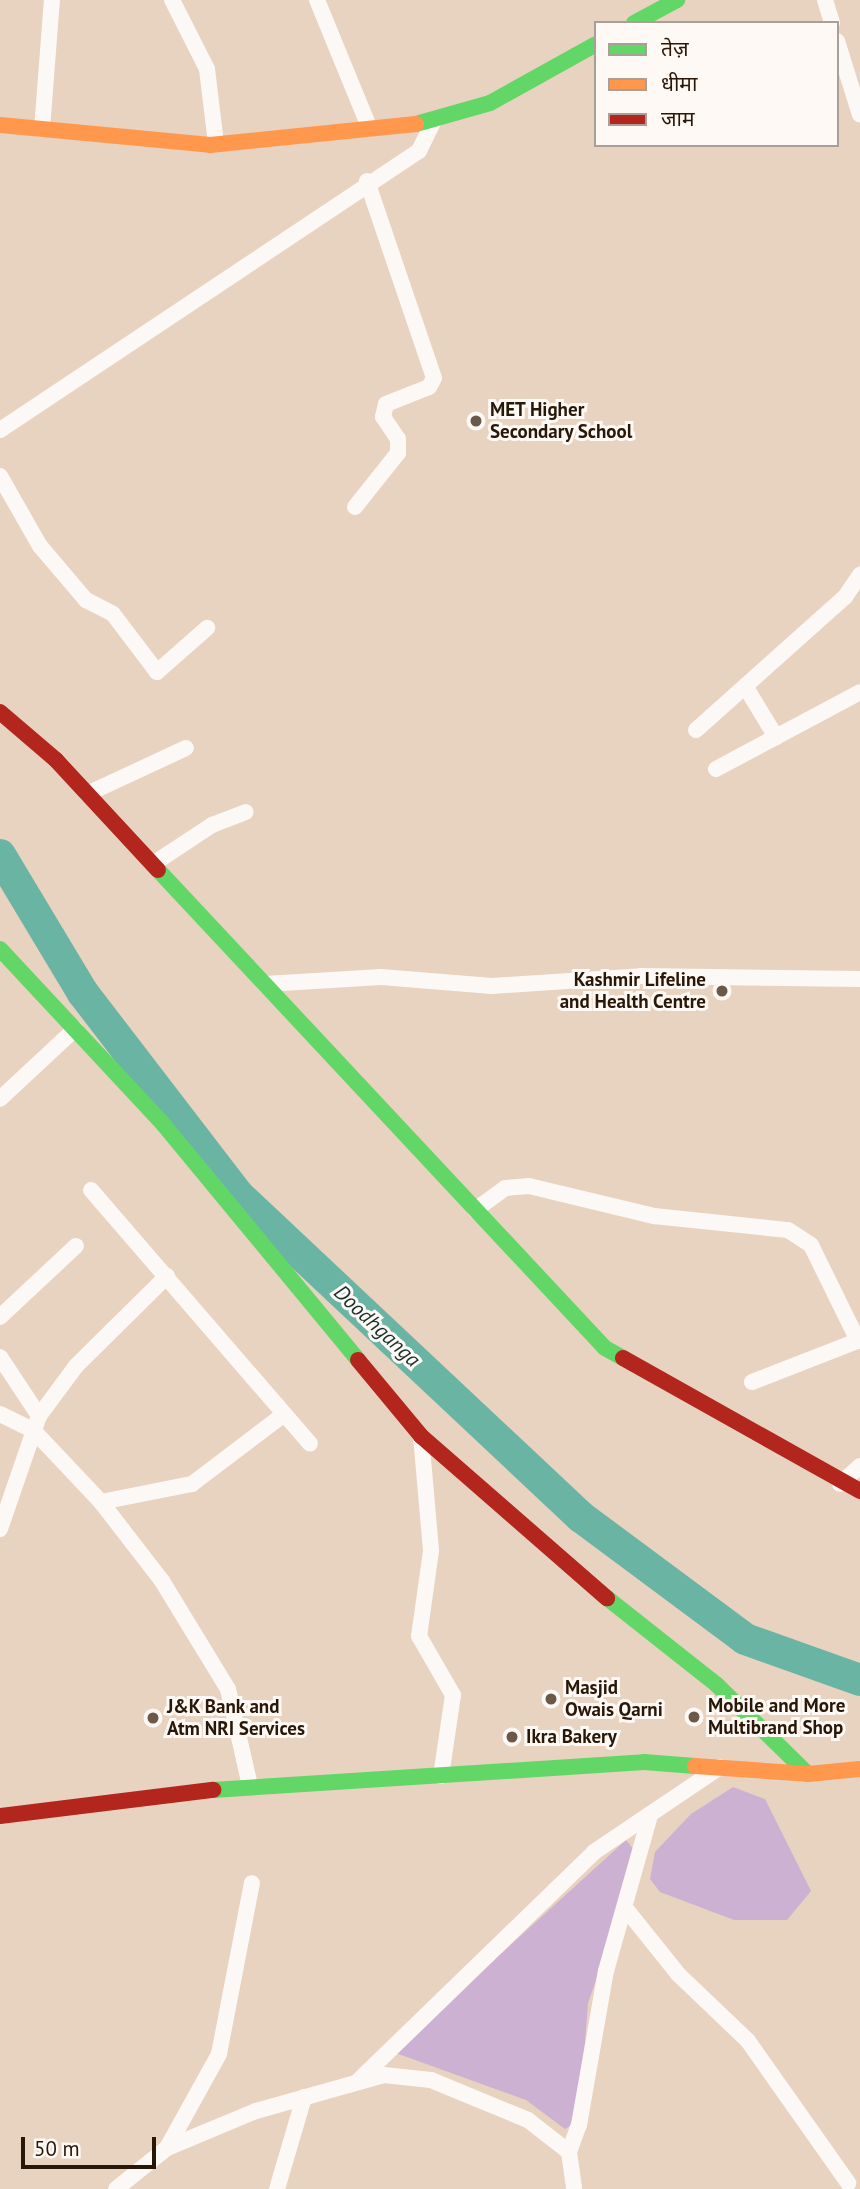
<!DOCTYPE html>
<html>
<head>
<meta charset="utf-8">
<style>
  body { margin:0 }
  #map { position:relative; width:860px; height:2189px; overflow:hidden; background:#e8d2c0; font-family:"PT Sans","Noto Sans Devanagari",sans-serif }
  div>[style] { position:absolute }
  .green>* { inset:0; background:#ccb1d3 }
  .river>* { height:32px; margin:-16px; padding:0 16px; transform-origin:16px; border-radius:16px; background:#69b4a3 }
  .street>* { height:16px; margin:-8px; padding:0 8px; transform-origin:8px; border-radius:8px; background:#fcf8f6 }
  .fast>* { height:16px; margin:-8px; padding:0 8px; transform-origin:8px; border-radius:8px; background:#63d668 }
  .slow>* { height:16px; margin:-8px; padding:0 8px; transform-origin:8px; border-radius:8px; background:#ff974d }
  .jam>* { height:16px; margin:-8px; padding:0 8px; transform-origin:8px; border-radius:8px; background:#b3261e }
  .dots>* { width:19px; height:19px; translate:-50% -50%; box-sizing:border-box; border:4px solid #fef9f5; border-radius:50% }
  span { translate:-50% -50%; white-space:nowrap; text-align:center; line-height:1.15; -webkit-text-stroke:6px #fef9f5; paint-order:stroke }
  .poi-label { font-size:19px; color:#291707; font-weight:700 }
  .left { translate:0 -50%; text-align:left }
  .right { translate:-100% -50%; text-align:right }
  .water-label { font-size:21px; color:#17302c; font-style:italic }
  .legend { position:absolute; left:594px; top:21px; width:245px; height:126px; box-sizing:border-box; background:#fef9f5; border:2px solid #a99f96; margin:0; padding:9px 12px; list-style:none; font-size:21px; color:#291707 }
  .legend li { display:flex; align-items:center; gap:14px; height:35px }
  .legend b { width:35px; border:2px solid #a99f96 }
  .scale { position:absolute; left:21px; top:2137px; width:135px; height:32px; box-sizing:border-box; border:4px solid #291707; border-top:0; padding-left:9px; font-size:21px; line-height:24px; white-space:nowrap; color:#291707; -webkit-text-stroke:5px #fef9f5; paint-order:stroke }
</style>
</head>
<body>
<div id="map">
  <div class="green">
    <i style="clip-path:polygon(733px 1787px,765px 1799px,811px 1891px,787px 1920px,734px 1920px,660px 1892px,650px 1879px,655px 1852px,691px 1814px)"></i>
    <i style="clip-path:polygon(626px 1840px,635px 1851px,628px 1890px,588px 2003px,579px 2121px,565px 2129px,526px 2100px,393px 2052px)"></i>
  </div>
  <div class="river">
    <i style="left:0;top:855px;width:161px;rotate:59deg"></i>
    <i style="left:83px;top:993px;width:255px;rotate:52.5deg"></i>
    <i style="left:238px;top:1195px;width:470px;rotate:43.2deg"></i>
    <i style="left:581px;top:1517px;width:204px;rotate:36.6deg"></i>
    <i style="left:745px;top:1639px;width:122px;rotate:19.6deg"></i>
  </div>
  <div class="street">
    <i style="left:172px;top:0;width:77px;rotate:63.1deg"></i>
    <i style="left:207px;top:69px;width:75px;rotate:83.1deg"></i>
    <i style="left:317px;top:0;width:139px;rotate:67.7deg"></i>
    <i style="left:825px;top:0;width:24px;rotate:73deg"></i>
    <i style="left:837px;top:41px;width:77px;rotate:72.7deg"></i>
    <i style="left:42px;top:129px;width:129px;rotate:-85.6deg"></i>
    <i style="left:0;top:430px;width:503px;rotate:-33.66deg"></i>
    <i style="left:419px;top:151px;width:32px;rotate:-64deg"></i>
    <i style="left:0;top:476px;width:81px;rotate:60.3deg"></i>
    <i style="left:40px;top:546px;width:71px;rotate:49.6deg"></i>
    <i style="left:86px;top:600px;width:30px;rotate:27deg"></i>
    <i style="left:113px;top:614px;width:73px;rotate:52.8deg"></i>
    <i style="left:157px;top:672px;width:67px;rotate:-41.3deg"></i>
    <i style="left:355px;top:507px;width:69px;rotate:-51.5deg"></i>
    <i style="left:398px;top:453px;width:14px;rotate:-90deg"></i>
    <i style="left:398px;top:439px;width:27px;rotate:-124deg"></i>
    <i style="left:383px;top:417px;width:13px;rotate:-77deg"></i>
    <i style="left:386px;top:404px;width:46px;rotate:-21.6deg"></i>
    <i style="left:429px;top:387px;width:10px;rotate:-61deg"></i>
    <i style="left:434px;top:378px;width:208px;rotate:-108.8deg"></i>
    <i style="left:745px;top:686px;width:60px;rotate:58.7deg"></i>
    <i style="left:696px;top:730px;width:200px;rotate:-41.8deg"></i>
    <i style="left:845px;top:597px;width:27px;rotate:-56deg"></i>
    <i style="left:716px;top:769px;width:163px;rotate:-28.1deg"></i>
    <i style="left:87px;top:794px;width:109px;rotate:-24.9deg"></i>
    <i style="left:153px;top:864px;width:71px;rotate:-33.5deg"></i>
    <i style="left:212px;top:825px;width:36px;rotate:-21deg"></i>
    <i style="left:265px;top:984px;width:116px;rotate:-3.5deg"></i>
    <i style="left:381px;top:977px;width:111px;rotate:4.6deg"></i>
    <i style="left:492px;top:986px;width:149px;rotate:-3.8deg"></i>
    <i style="left:641px;top:976px;width:219px;rotate:0.8deg"></i>
    <i style="left:0;top:1099px;width:103px;rotate:-43deg"></i>
    <i style="left:91px;top:1190px;width:335px;rotate:49.2deg"></i>
    <i style="left:475px;top:1210px;width:37px;rotate:-36deg"></i>
    <i style="left:505px;top:1188px;width:24px;rotate:-5deg"></i>
    <i style="left:529px;top:1186px;width:129px;rotate:13.5deg"></i>
    <i style="left:654px;top:1216px;width:135px;rotate:6deg"></i>
    <i style="left:788px;top:1230px;width:27px;rotate:33deg"></i>
    <i style="left:811px;top:1245px;width:107px;rotate:63.9deg"></i>
    <i style="left:0;top:1317px;width:104px;rotate:-43.1deg"></i>
    <i style="left:0;top:1357px;width:71px;rotate:56.5deg"></i>
    <i style="left:752px;top:1382px;width:116px;rotate:-21.3deg"></i>
    <i style="left:0;top:1414px;width:37px;rotate:26deg"></i>
    <i style="left:33px;top:1430px;width:99px;rotate:46.6deg"></i>
    <i style="left:101px;top:1502px;width:100px;rotate:52.3deg"></i>
    <i style="left:162px;top:1581px;width:127px;rotate:58.6deg"></i>
    <i style="left:228px;top:1689px;width:99px;rotate:77.2deg"></i>
    <i style="left:421px;top:1436px;width:115px;rotate:85deg"></i>
    <i style="left:431px;top:1551px;width:86px;rotate:98deg"></i>
    <i style="left:419px;top:1636px;width:68px;rotate:60deg"></i>
    <i style="left:453px;top:1695px;width:82px;rotate:98.4deg"></i>
    <i style="left:840px;top:1484px;width:27px;rotate:-42deg"></i>
    <i style="left:101px;top:1502px;width:93px;rotate:-11.2deg"></i>
    <i style="left:192px;top:1484px;width:114px;rotate:-37.2deg"></i>
    <i style="left:0;top:1529px;width:120px;rotate:-71deg"></i>
    <i style="left:39px;top:1416px;width:62px;rotate:-53.5deg"></i>
    <i style="left:76px;top:1366px;width:128px;rotate:-44.7deg"></i>
    <i style="left:626px;top:1909px;width:83px;rotate:51.3deg"></i>
    <i style="left:678px;top:1974px;width:97px;rotate:43.7deg"></i>
    <i style="left:748px;top:2041px;width:174px;rotate:54.8deg"></i>
    <i style="left:359px;top:2080px;width:327px;rotate:-44.1deg"></i>
    <i style="left:594px;top:1852px;width:152px;rotate:-34deg"></i>
    <i style="left:167px;top:2148px;width:107px;rotate:-61deg"></i>
    <i style="left:219px;top:2054px;width:174px;rotate:-79.1deg"></i>
    <i style="left:569px;top:2152px;width:29px;rotate:-70deg"></i>
    <i style="left:579px;top:2125px;width:156px;rotate:-80.1deg"></i>
    <i style="left:606px;top:1971px;width:161px;rotate:-74.2deg"></i>
    <i style="left:116px;top:2189px;width:65px;rotate:-38.8deg"></i>
    <i style="left:167px;top:2148px;width:96px;rotate:-22.6deg"></i>
    <i style="left:256px;top:2111px;width:133px;rotate:-15.7deg"></i>
    <i style="left:384px;top:2075px;width:47px;rotate:6.1deg"></i>
    <i style="left:431px;top:2080px;width:105px;rotate:22.4deg"></i>
    <i style="left:528px;top:2120px;width:52px;rotate:38deg"></i>
    <i style="left:569px;top:2152px;width:37px;rotate:82deg"></i>
    <i style="left:277px;top:2189px;width:96px;rotate:-73.6deg"></i>
  </div>
  <div class="fast">
    <i style="left:634px;top:23px;width:49px;rotate:-28.1deg"></i>
    <i style="left:416px;top:124px;width:77px;rotate:-15.8deg"></i>
    <i style="left:490px;top:103px;width:121px;rotate:-29.1deg"></i>
    <i style="left:158px;top:870px;width:654px;rotate:46.92deg"></i>
    <i style="left:605px;top:1348px;width:21px;rotate:29deg"></i>
    <i style="left:0;top:949px;width:239px;rotate:47deg"></i>
    <i style="left:163px;top:1124px;width:306px;rotate:50.4deg"></i>
    <i style="left:607px;top:1598px;width:140px;rotate:38.3deg"></i>
    <i style="left:717px;top:1685px;width:127px;rotate:44.4deg"></i>
    <i style="left:213px;top:1790px;width:432px;rotate:-3.7deg"></i>
    <i style="left:644px;top:1762px;width:51px;rotate:4.5deg"></i>
  </div>
  <div class="slow">
    <i style="left:0;top:125px;width:211px;rotate:5.4deg"></i>
    <i style="left:210px;top:145px;width:207px;rotate:-5.8deg"></i>
    <i style="left:695px;top:1766px;width:113px;rotate:4deg"></i>
    <i style="left:808px;top:1774px;width:52px;rotate:-5.5deg"></i>
  </div>
  <div class="jam">
    <i style="left:0;top:712px;width:74px;rotate:40.6deg"></i>
    <i style="left:56px;top:760px;width:150px;rotate:47.2deg"></i>
    <i style="left:623px;top:1358px;width:272px;rotate:29.3deg"></i>
    <i style="left:358px;top:1360px;width:99px;rotate:50.3deg"></i>
    <i style="left:421px;top:1436px;width:247px;rotate:41.1deg"></i>
    <i style="left:0;top:1816px;width:215px;rotate:-7deg"></i>
  </div>
  <div class="dots">
    <i style="left:476px;top:421px;background:#6c5848"></i>
    <i style="left:722px;top:991px;background:#6c5848"></i>
    <i style="left:551px;top:1699px;background:#6c5848"></i>
    <i style="left:694px;top:1717px;background:#6c5848"></i>
    <i style="left:153px;top:1718px;background:#6c5848"></i>
    <i style="left:512px;top:1737px;background:#6c5848"></i>
  </div>
  <div class="poi-label">
    <span class="left" style="left:490px;top:421px">MET Higher<br>Secondary School</span>
    <span class="right" style="left:706px;top:991px">Kashmir Lifeline<br>and Health Centre</span>
    <span class="left" style="left:565px;top:1699px">Masjid<br>Owais Qarni</span>
    <span class="left" style="left:708px;top:1717px">Mobile and More<br>Multibrand Shop</span>
    <span class="left" style="left:167px;top:1718px">J&amp;K Bank and<br>Atm NRI Services</span>
    <span class="left" style="left:526px;top:1737px">Ikra Bakery</span>
  </div>
  <div class="water-label">
    <span style="left:377px;top:1326px;rotate:43deg">Doodhganga</span>
  </div>
  <ul class="legend">
  <li><b style="height:9px;background:#63d668"></b>तेज़</li>
  <li><b style="height:9px;background:#ff974d"></b>धीमा</li>
  <li><b style="height:9px;background:#b3261e"></b>जाम</li>
  </ul>
  <div class="scale">50 m</div>
</div>
</body>
</html>
